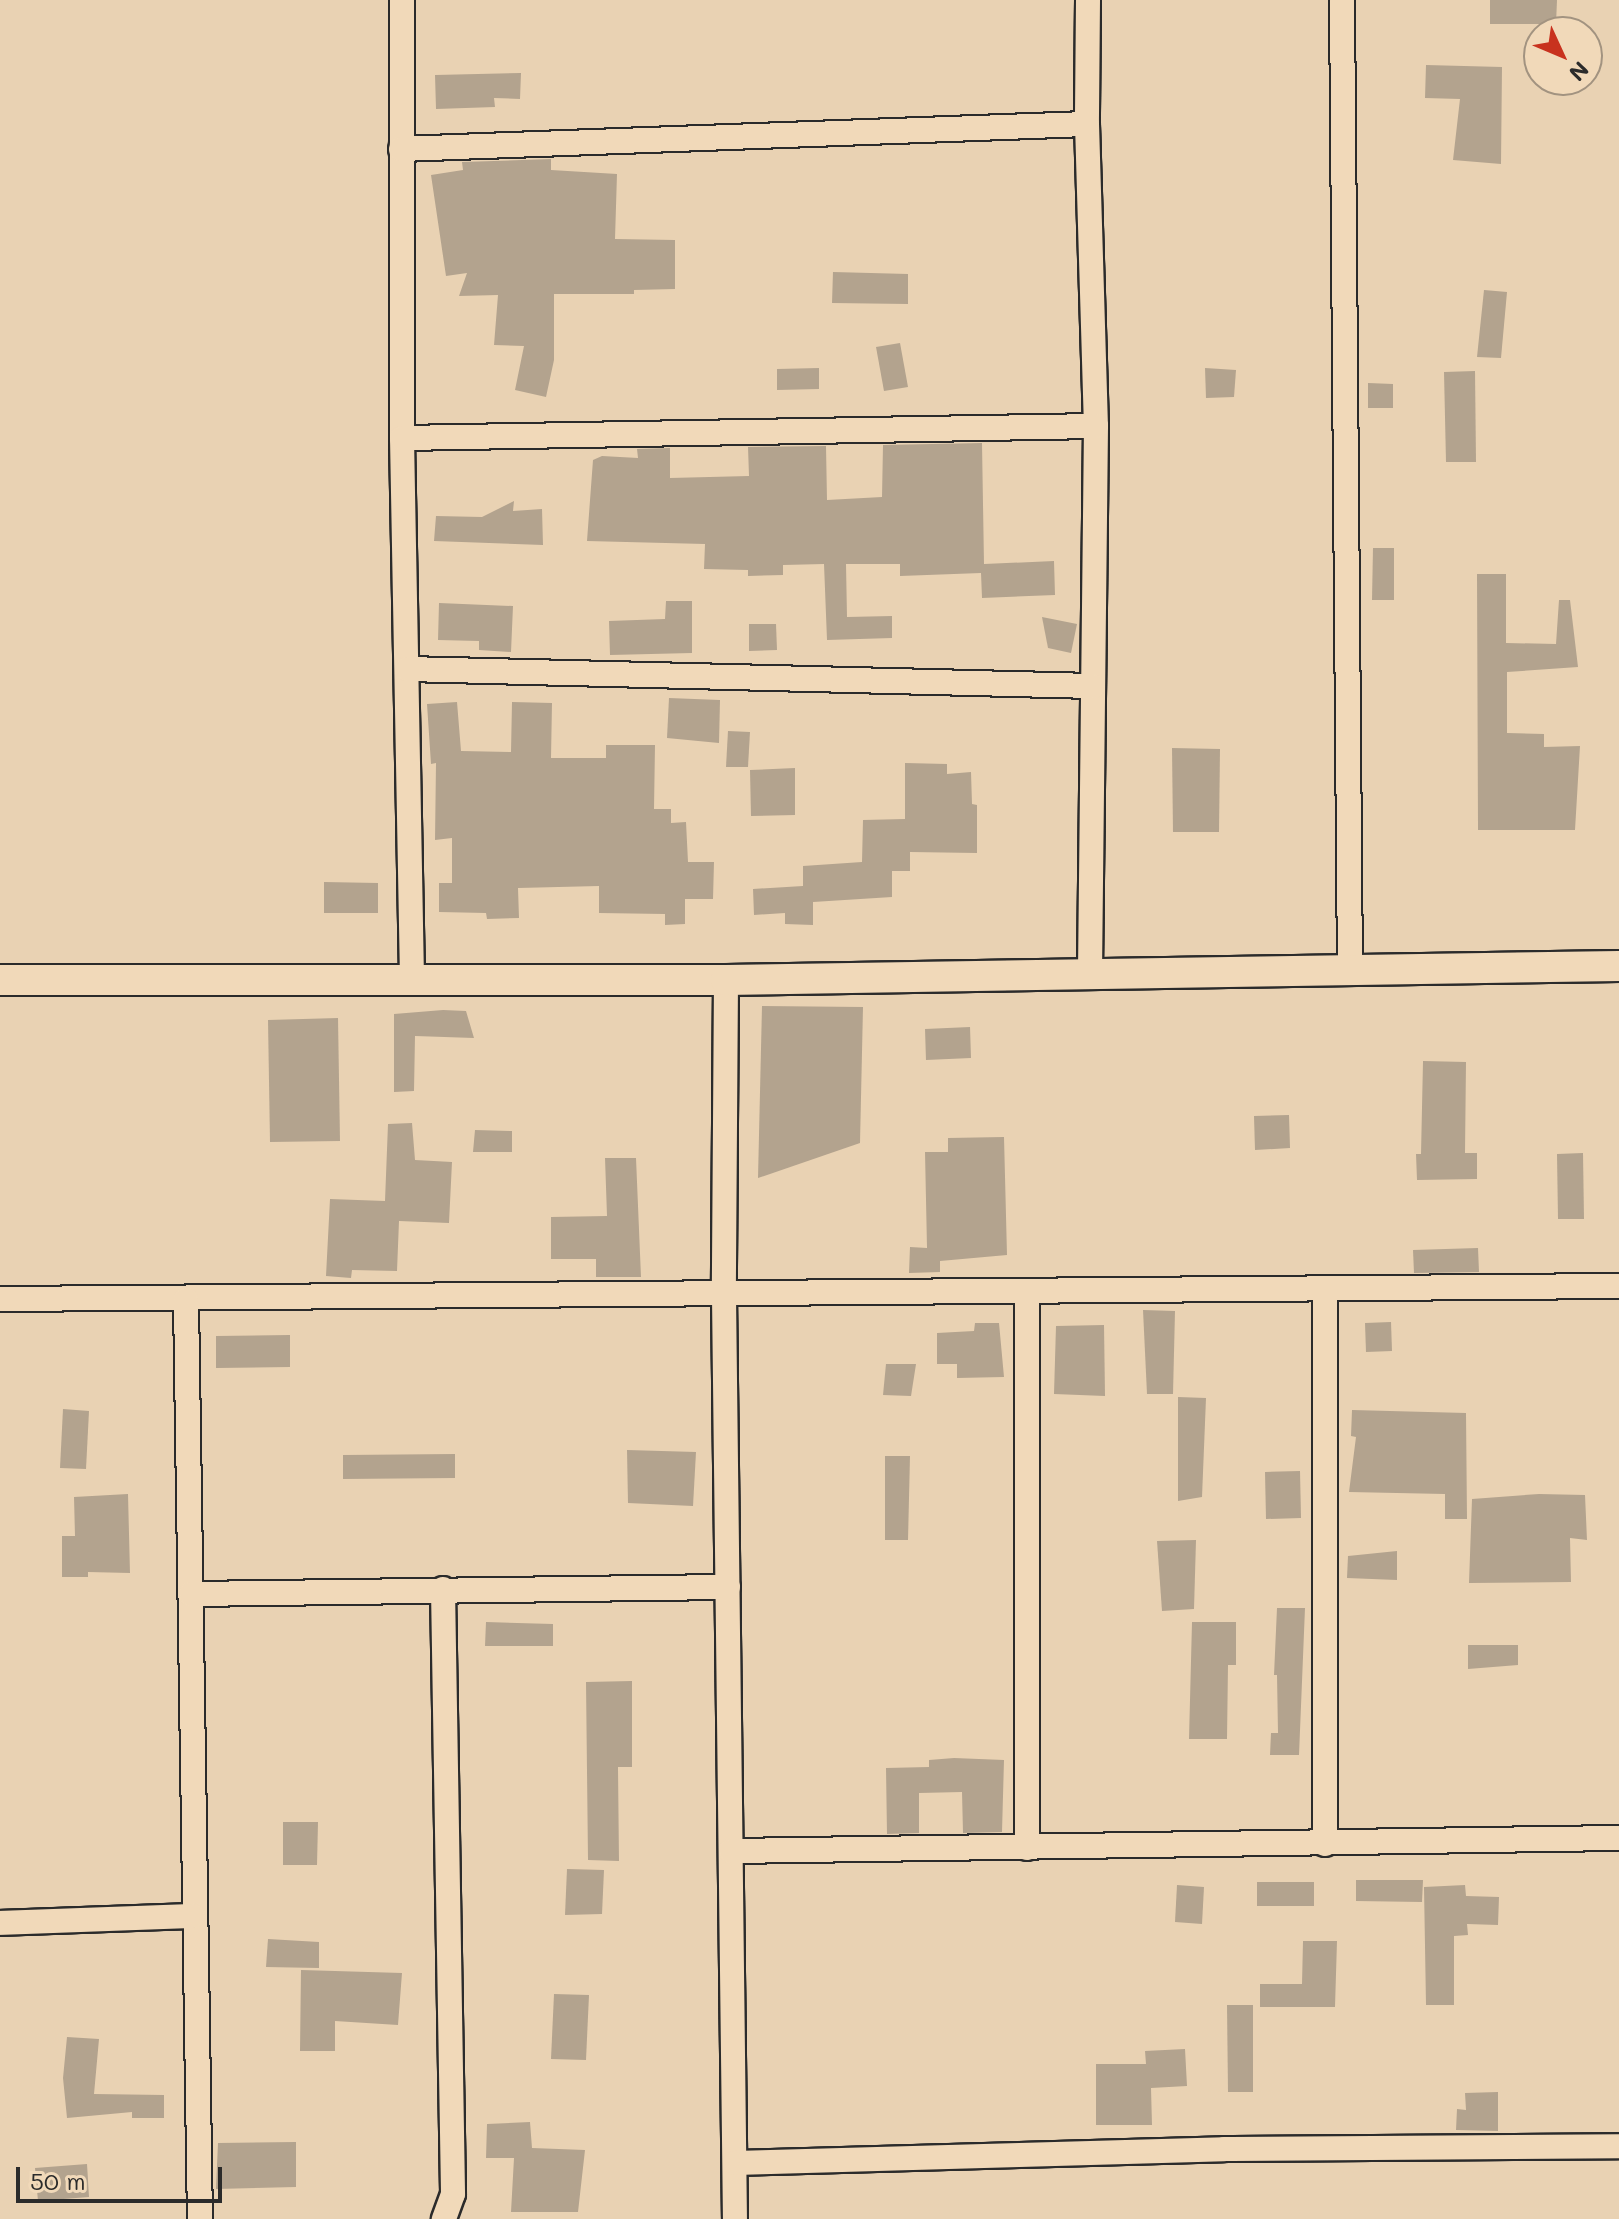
<!DOCTYPE html>
<html>
<head>
<meta charset="utf-8">
<style>
  body { margin:0 }
  #map { position:relative; width:1619px; height:2219px; overflow:hidden; background:#e9d2b3; font-family:Mali,sans-serif }
  div>[style] { position:absolute }
  .building>* { inset:0; background:#b3a38e }
  .roads { filter:drop-shadow(2px 0 #2b2b2b) drop-shadow(-2px 0 #2b2b2b) drop-shadow(0 2px #2b2b2b) drop-shadow(0 -2px #2b2b2b) }
  .minor>* { height:24px; margin:-12px; padding:0 12px; transform-origin:12px; border-radius:12px; background:#f1d9b9 }
  .tertiary>* { height:30px; margin:-15px; padding:0 15px; transform-origin:15px; border-radius:15px; background:#f1d9b9 }
  span { translate:-50% -50%; white-space:nowrap; text-align:center; line-height:1.15; -webkit-text-stroke:8px #f1d9b9; paint-order:stroke }
  .north { position:absolute; left:1523px; top:16px; width:80px; height:80px; box-sizing:border-box; background:#f1d9b9; border:2px solid #a29380; border-radius:50%; rotate:134deg; font-size:22px; font-weight:700; line-height:32px; text-align:center; color:#2b2b2b }
  .north::after { content:''; display:block; margin:auto; width:28px; height:36px; background:#c8321e; clip-path:polygon(50% 0,100% 100%,50% 72%,0 100%) }
  .scale { position:absolute; left:16px; top:2167px; width:206px; height:36px; box-sizing:border-box; border:4px solid #2b2b2b; border-top:0; padding-left:10px; font-size:24px; line-height:28px; white-space:nowrap; color:#2b2b2b; -webkit-text-stroke:6px #f1d9b9; paint-order:stroke }
</style>
</head>
<body>
<div id="map">
  <div class="building">
    <i style="clip-path:polygon(1490px 0,1557px 0,1556px 24px,1490px 24px)"></i>
    <i style="clip-path:polygon(1426px 65px,1502px 67px,1501px 164px,1453px 160px,1460px 99px,1425px 98px)"></i>
    <i style="clip-path:polygon(521px 73px,520px 99px,494px 98px,495px 107px,436px 109px,435px 75px)"></i>
    <i style="clip-path:polygon(551px 159px,551px 170px,617px 174px,615px 239px,675px 240px,675px 289px,634px 290px,634px 294px,554px 294px,554px 360px,546px 397px,515px 390px,524px 346px,494px 345px,498px 295px,459px 296px,467px 273px,446px 276px,431px 175px,463px 170px,462px 162px)"></i>
    <i style="clip-path:polygon(833px 272px,908px 274px,908px 304px,832px 303px)"></i>
    <i style="clip-path:polygon(1484px 290px,1507px 292px,1501px 358px,1477px 357px)"></i>
    <i style="clip-path:polygon(900px 343px,908px 387px,884px 391px,876px 347px)"></i>
    <i style="clip-path:polygon(819px 368px,819px 389px,777px 390px,777px 369px)"></i>
    <i style="clip-path:polygon(1205px 368px,1236px 370px,1234px 397px,1206px 398px)"></i>
    <i style="clip-path:polygon(1475px 371px,1476px 462px,1446px 462px,1444px 372px)"></i>
    <i style="clip-path:polygon(1368px 383px,1393px 384px,1393px 408px,1368px 408px)"></i>
    <i style="clip-path:polygon(982px 443px,984px 564px,1054px 561px,1055px 595px,982px 598px,981px 573px,900px 576px,900px 564px,846px 564px,847px 617px,892px 616px,892px 638px,827px 640px,824px 564px,783px 565px,783px 575px,748px 576px,748px 570px,704px 569px,705px 544px,587px 541px,593px 460px,602px 456px,638px 458px,637px 449px,670px 448px,670px 478px,749px 476px,748px 447px,826px 446px,827px 500px,882px 497px,883px 445px)"></i>
    <i style="clip-path:polygon(514px 501px,513px 511px,542px 509px,543px 545px,434px 541px,436px 516px,482px 517px)"></i>
    <i style="clip-path:polygon(1373px 548px,1394px 548px,1394px 600px,1372px 600px)"></i>
    <i style="clip-path:polygon(1477px 574px,1506px 574px,1506px 643px,1556px 644px,1559px 600px,1570px 600px,1578px 667px,1507px 672px,1507px 733px,1544px 734px,1544px 747px,1580px 746px,1575px 830px,1478px 830px)"></i>
    <i style="clip-path:polygon(666px 601px,692px 601px,692px 653px,610px 655px,609px 621px,665px 619px)"></i>
    <i style="clip-path:polygon(439px 603px,513px 606px,511px 652px,479px 650px,479px 641px,438px 640px)"></i>
    <i style="clip-path:polygon(1042px 617px,1077px 624px,1071px 653px,1048px 648px)"></i>
    <i style="clip-path:polygon(749px 624px,776px 624px,777px 650px,749px 651px)"></i>
    <i style="clip-path:polygon(669px 698px,720px 700px,719px 743px,667px 738px)"></i>
    <i style="clip-path:polygon(457px 702px,461px 751px,511px 752px,512px 702px,552px 703px,551px 758px,606px 758px,606px 745px,655px 745px,654px 809px,671px 809px,671px 823px,686px 822px,688px 862px,714px 862px,713px 899px,685px 899px,685px 924px,665px 925px,665px 914px,599px 913px,599px 886px,518px 888px,519px 918px,487px 919px,486px 913px,439px 912px,439px 883px,452px 883px,452px 838px,435px 840px,436px 763px,431px 764px,427px 704px)"></i>
    <i style="clip-path:polygon(728px 731px,750px 732px,748px 767px,726px 767px)"></i>
    <i style="clip-path:polygon(1172px 748px,1220px 749px,1219px 832px,1173px 832px)"></i>
    <i style="clip-path:polygon(905px 763px,947px 764px,947px 774px,971px 772px,972px 804px,977px 805px,977px 853px,910px 852px,910px 871px,892px 871px,892px 897px,813px 902px,813px 925px,785px 924px,785px 913px,754px 915px,753px 889px,803px 886px,803px 866px,862px 862px,863px 820px,905px 819px)"></i>
    <i style="clip-path:polygon(795px 768px,795px 815px,751px 816px,750px 770px)"></i>
    <i style="clip-path:polygon(324px 882px,378px 883px,378px 913px,324px 913px)"></i>
    <i style="clip-path:polygon(762px 1006px,863px 1007px,860px 1143px,758px 1178px)"></i>
    <i style="clip-path:polygon(443px 1010px,466px 1011px,474px 1038px,415px 1036px,414px 1091px,394px 1092px,394px 1014px)"></i>
    <i style="clip-path:polygon(338px 1018px,340px 1141px,270px 1142px,268px 1020px)"></i>
    <i style="clip-path:polygon(970px 1027px,971px 1058px,926px 1060px,925px 1029px)"></i>
    <i style="clip-path:polygon(1423px 1061px,1466px 1062px,1465px 1153px,1477px 1153px,1477px 1179px,1417px 1180px,1416px 1154px,1421px 1154px)"></i>
    <i style="clip-path:polygon(1289px 1115px,1290px 1148px,1255px 1150px,1254px 1116px)"></i>
    <i style="clip-path:polygon(412px 1123px,415px 1160px,452px 1162px,449px 1223px,399px 1221px,397px 1271px,352px 1270px,351px 1278px,326px 1276px,330px 1199px,385px 1201px,388px 1124px)"></i>
    <i style="clip-path:polygon(475px 1130px,512px 1131px,512px 1152px,473px 1152px)"></i>
    <i style="clip-path:polygon(1004px 1137px,1007px 1255px,940px 1261px,940px 1272px,909px 1273px,910px 1247px,927px 1248px,925px 1152px,948px 1152px,948px 1138px)"></i>
    <i style="clip-path:polygon(1583px 1153px,1584px 1219px,1558px 1219px,1557px 1154px)"></i>
    <i style="clip-path:polygon(605px 1158px,636px 1158px,641px 1277px,596px 1277px,596px 1259px,551px 1259px,551px 1217px,607px 1216px)"></i>
    <i style="clip-path:polygon(1478px 1248px,1479px 1272px,1414px 1273px,1413px 1250px)"></i>
    <i style="clip-path:polygon(1143px 1310px,1175px 1311px,1173px 1394px,1147px 1394px)"></i>
    <i style="clip-path:polygon(1391px 1322px,1392px 1351px,1366px 1352px,1365px 1323px)"></i>
    <i style="clip-path:polygon(975px 1323px,999px 1323px,1004px 1377px,957px 1378px,957px 1364px,937px 1364px,937px 1333px,974px 1331px)"></i>
    <i style="clip-path:polygon(1104px 1325px,1105px 1396px,1054px 1394px,1056px 1326px)"></i>
    <i style="clip-path:polygon(290px 1335px,290px 1367px,216px 1368px,216px 1336px)"></i>
    <i style="clip-path:polygon(886px 1364px,916px 1364px,911px 1396px,883px 1395px)"></i>
    <i style="clip-path:polygon(1178px 1397px,1206px 1398px,1202px 1497px,1178px 1501px)"></i>
    <i style="clip-path:polygon(63px 1409px,89px 1411px,86px 1469px,60px 1468px)"></i>
    <i style="clip-path:polygon(1352px 1410px,1466px 1413px,1467px 1519px,1445px 1519px,1445px 1494px,1349px 1492px,1356px 1437px,1351px 1436px)"></i>
    <i style="clip-path:polygon(627px 1450px,696px 1452px,693px 1506px,628px 1503px)"></i>
    <i style="clip-path:polygon(455px 1454px,455px 1478px,343px 1479px,343px 1455px)"></i>
    <i style="clip-path:polygon(885px 1456px,910px 1456px,908px 1540px,885px 1540px)"></i>
    <i style="clip-path:polygon(1300px 1471px,1301px 1518px,1266px 1519px,1265px 1472px)"></i>
    <i style="clip-path:polygon(128px 1494px,130px 1573px,88px 1572px,88px 1577px,62px 1577px,62px 1536px,75px 1536px,74px 1497px)"></i>
    <i style="clip-path:polygon(1539px 1494px,1585px 1495px,1587px 1540px,1570px 1538px,1571px 1582px,1469px 1583px,1472px 1499px)"></i>
    <i style="clip-path:polygon(1196px 1540px,1194px 1609px,1162px 1611px,1157px 1541px)"></i>
    <i style="clip-path:polygon(1397px 1551px,1397px 1580px,1347px 1578px,1348px 1556px)"></i>
    <i style="clip-path:polygon(1277px 1608px,1305px 1608px,1299px 1755px,1270px 1755px,1271px 1733px,1278px 1733px,1277px 1675px,1274px 1675px)"></i>
    <i style="clip-path:polygon(486px 1622px,553px 1624px,553px 1646px,485px 1646px)"></i>
    <i style="clip-path:polygon(1192px 1622px,1236px 1622px,1236px 1665px,1228px 1665px,1227px 1739px,1189px 1739px)"></i>
    <i style="clip-path:polygon(1468px 1645px,1518px 1645px,1518px 1665px,1468px 1669px)"></i>
    <i style="clip-path:polygon(632px 1681px,632px 1767px,618px 1767px,619px 1861px,588px 1860px,586px 1682px)"></i>
    <i style="clip-path:polygon(954px 1758px,1004px 1760px,1002px 1832px,963px 1833px,962px 1792px,919px 1793px,919px 1833px,887px 1834px,886px 1768px,929px 1767px,929px 1760px)"></i>
    <i style="clip-path:polygon(283px 1822px,318px 1822px,317px 1865px,283px 1865px)"></i>
    <i style="clip-path:polygon(567px 1869px,604px 1870px,602px 1914px,565px 1915px)"></i>
    <i style="clip-path:polygon(1356px 1880px,1423px 1880px,1422px 1902px,1356px 1901px)"></i>
    <i style="clip-path:polygon(1257px 1882px,1314px 1882px,1314px 1906px,1257px 1906px)"></i>
    <i style="clip-path:polygon(1177px 1885px,1204px 1887px,1202px 1924px,1175px 1922px)"></i>
    <i style="clip-path:polygon(1465px 1885px,1466px 1896px,1499px 1897px,1498px 1925px,1467px 1924px,1468px 1935px,1454px 1936px,1454px 2005px,1426px 2005px,1424px 1887px)"></i>
    <i style="clip-path:polygon(268px 1939px,319px 1942px,319px 1968px,266px 1967px)"></i>
    <i style="clip-path:polygon(1303px 1941px,1337px 1941px,1335px 2007px,1260px 2007px,1260px 1984px,1302px 1984px)"></i>
    <i style="clip-path:polygon(301px 1970px,402px 1973px,398px 2025px,335px 2021px,335px 2051px,300px 2051px)"></i>
    <i style="clip-path:polygon(554px 1994px,589px 1995px,586px 2060px,551px 2059px)"></i>
    <i style="clip-path:polygon(1227px 2005px,1253px 2005px,1253px 2092px,1228px 2092px)"></i>
    <i style="clip-path:polygon(67px 2037px,99px 2039px,94px 2094px,164px 2095px,164px 2118px,132px 2118px,132px 2112px,67px 2118px,63px 2078px)"></i>
    <i style="clip-path:polygon(1185px 2049px,1187px 2086px,1151px 2088px,1152px 2125px,1096px 2125px,1096px 2064px,1146px 2064px,1145px 2051px)"></i>
    <i style="clip-path:polygon(1498px 2092px,1498px 2131px,1456px 2130px,1457px 2109px,1466px 2110px,1465px 2093px)"></i>
    <i style="clip-path:polygon(530px 2122px,532px 2148px,585px 2150px,578px 2212px,511px 2212px,514px 2158px,486px 2158px,487px 2124px)"></i>
    <i style="clip-path:polygon(296px 2142px,296px 2187px,216px 2189px,218px 2143px)"></i>
    <i style="clip-path:polygon(87px 2164px,89px 2197px,38px 2201px,35px 2168px)"></i>
  </div>
  <div class="roads">
    <div class="minor">
      <i style="left:402px;top:0;width:438px;rotate:90deg"></i>
      <i style="left:402px;top:438px;width:542px;rotate:88.94deg"></i>
      <i style="left:1088px;top:0;width:124px;rotate:90.5deg"></i>
      <i style="left:1087px;top:124px;width:302px;rotate:88.3deg"></i>
      <i style="left:1096px;top:426px;width:547px;rotate:90.63deg"></i>
      <i style="left:1342px;top:0;width:971px;rotate:89.53deg"></i>
      <i style="left:401px;top:149px;width:686px;rotate:-2.09deg"></i>
      <i style="left:402px;top:438px;width:694px;rotate:-0.99deg"></i>
      <i style="left:407px;top:669px;width:686px;rotate:1.42deg"></i>
      <i style="left:726px;top:980px;width:316px;rotate:90.4deg"></i>
      <i style="left:724px;top:1296px;width:923px;rotate:89.32deg"></i>
      <i style="left:1027px;top:1292px;width:556px;rotate:90deg"></i>
      <i style="left:0;top:1299px;width:1619px;rotate:-0.46deg"></i>
      <i style="left:186px;top:1300px;width:919px;rotate:89.13deg"></i>
      <i style="left:443px;top:1589px;width:605px;rotate:89.05deg"></i>
      <i style="left:453px;top:2194px;width:27px;rotate:110deg"></i>
      <i style="left:191px;top:1594px;width:537px;rotate:-0.75deg"></i>
      <i style="left:1325px;top:1844px;width:555px;rotate:-90deg"></i>
      <i style="left:731px;top:1851px;width:888px;rotate:-0.84deg"></i>
      <i style="left:0;top:1923px;width:193px;rotate:-2.1deg"></i>
      <i style="left:735px;top:2163px;width:489px;rotate:-1.6deg"></i>
      <i style="left:1224px;top:2149px;width:395px;rotate:-0.4deg"></i>
    </div>
    <div class="tertiary">
      <i style="left:0;top:980px;width:726px"></i>
      <i style="left:726px;top:980px;width:893px;rotate:-0.9deg"></i>
    </div>
  </div>
  <div class="north">N</div>
  <div class="scale">50 m</div>
</div>
</body>
</html>
